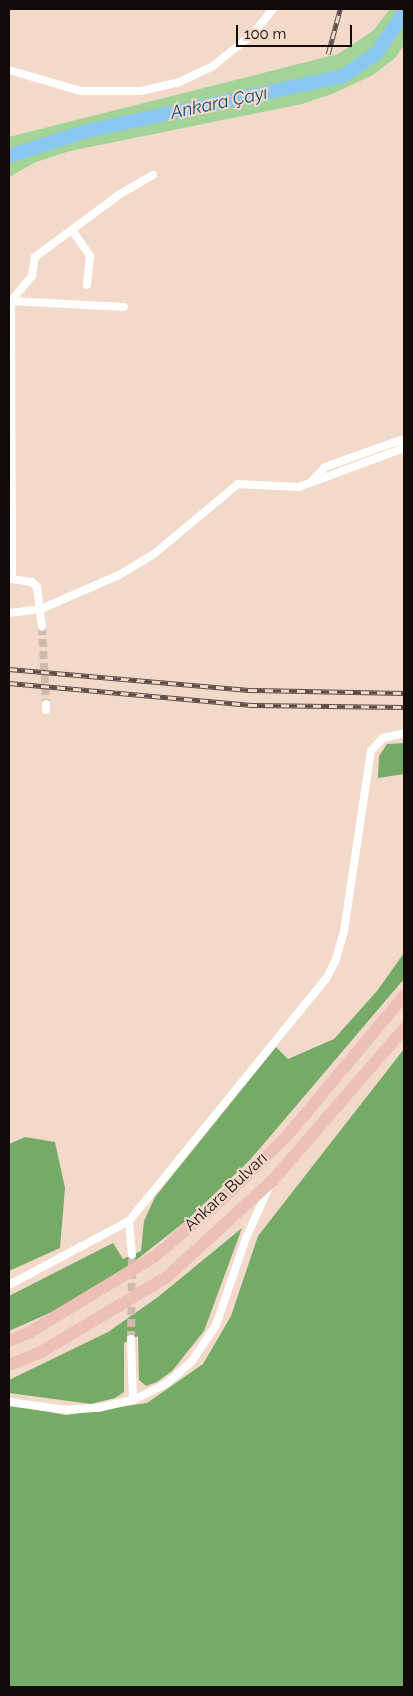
<!DOCTYPE html>
<html>
<head>
<meta charset="utf-8">
<style>
  body { margin:0 }
  #map { position:relative; width:413px; height:1696px; overflow:hidden; background:#f3d9ca; font-family:Raleway,sans-serif }
  div>[style] { position:absolute }
  .green>* { inset:0; background:#a4d397 }
  .forest>* { inset:0; background:#76ab67 }
  .river>* { height:14px; margin:-7px; padding:0 7px; transform-origin:7px; border-radius:7px; background:#89c8f3 }
  .minor-tunnel>* { height:8px; margin-top:-4px; transform-origin:0; background:repeating-linear-gradient(90deg,#d1baad 0 8px,transparent 0 12px) }
  .minor>* { height:8px; margin:-4px; padding:0 4px; transform-origin:4px; border-radius:4px; background:#fff }
  .primary>* { height:12px; margin:-6px; padding:0 6px; transform-origin:6px; border-radius:6px; background:#ecbfb7 }
  .rail>* { height:4.5px; margin-top:-2.25px; transform-origin:0; background:repeating-linear-gradient(90deg,#f3d9ca 0 8px,#5d4f48 0 16px); box-sizing:border-box; border-block:1px solid #5d4f48 }
  span { translate:-50% -50%; white-space:nowrap; text-align:center; line-height:1.15; -webkit-text-stroke:4px #f3d9ca; paint-order:stroke }
  .street-label { font-size:16px; color:#120a06 }
  .water-label { font-size:18px; color:#115074; font-style:italic }
  .frame { position:absolute; inset:0; border:10px solid #120a06; pointer-events:none }
  .scale { position:absolute; left:236px; top:25px; width:116px; height:22px; box-sizing:border-box; border:2px solid #120a06; border-top:0; padding-left:6px; font-size:15px; line-height:18px; white-space:nowrap; color:#120a06; -webkit-text-stroke:4px #f3d9ca; paint-order:stroke }
</style>
</head>
<body>
<div id="map">
  <div class="green">
    <i style="clip-path:polygon(390px 9px,404px 9px,404px 45px,395px 58px,373px 75px,332px 94px,302px 104px,70px 151px,36px 162px,9px 177px,9px 137px,338px 54px,373px 31px)"></i>
  </div>
  <div class="forest">
    <i style="clip-path:polygon(404px 743px,404px 774px,378px 778px,379px 756px,387px 744px)"></i>
    <i style="clip-path:polygon(404px 953px,404px 979px,249px 1161px,187px 1220px,121px 1272px,54px 1311px,9px 1331px,9px 1296px,113px 1243px,123px 1259px,141px 1251px,144px 1221px,155px 1197px,276px 1047px,288px 1059px,334px 1039px,377px 991px)"></i>
    <i style="clip-path:polygon(404px 1049px,404px 1687px,9px 1687px,9px 1405px,66px 1415px,147px 1403px,203px 1364px,231px 1316px,258px 1236px)"></i>
    <i style="clip-path:polygon(25px 1137px,55px 1142px,65px 1188px,60px 1248px,9px 1271px,9px 1144px)"></i>
    <i style="clip-path:polygon(242px 1228px,204px 1331px,172px 1371px,157px 1382px,146px 1386px,139px 1380px,138px 1336px,124px 1343px,124px 1392px,115px 1398px,91px 1404px,9px 1393px,9px 1380px,108px 1332px,158px 1297px)"></i>
  </div>
  <div class="river">
    <i style="left:9px;top:156px;width:82px;rotate:-17.8deg"></i>
    <i style="left:87px;top:131px;width:262px;rotate:-12.1deg"></i>
    <i style="left:343px;top:76px;width:40px;rotate:-34deg"></i>
    <i style="left:376px;top:54px;width:50px;rotate:-55.7deg"></i>
  </div>
  <div class="minor-tunnel">
    <i style="left:42px;top:627px;width:77px;rotate:87deg"></i>
    <i style="left:131px;top:1339px;width:84px;rotate:-89.3deg"></i>
  </div>
  <div class="minor">
    <i style="left:9px;top:70px;width:75px;rotate:16.3deg"></i>
    <i style="left:81px;top:91px;width:60px"></i>
    <i style="left:141px;top:91px;width:37px;rotate:-13deg"></i>
    <i style="left:177px;top:83px;width:40px;rotate:-25deg"></i>
    <i style="left:213px;top:66px;width:53px;rotate:-38.8deg"></i>
    <i style="left:254px;top:33px;width:31px;rotate:-52deg"></i>
    <i style="left:72px;top:230px;width:32px;rotate:55deg"></i>
    <i style="left:90px;top:256px;width:29px;rotate:96deg"></i>
    <i style="left:11px;top:301px;width:113px;rotate:3deg"></i>
    <i style="left:312px;top:481px;width:19px;rotate:-47deg"></i>
    <i style="left:325px;top:467px;width:81px;rotate:-19.6deg"></i>
    <i style="left:401px;top:440px;width:8px;rotate:67deg"></i>
    <i style="left:9px;top:579px;width:3px"></i>
    <i style="left:12px;top:579px;width:278px;rotate:-90.2deg"></i>
    <i style="left:11px;top:301px;width:33px;rotate:-50deg"></i>
    <i style="left:32px;top:276px;width:19px;rotate:-81deg"></i>
    <i style="left:35px;top:257px;width:106px;rotate:-36.5deg"></i>
    <i style="left:120px;top:194px;width:38px;rotate:-30deg"></i>
    <i style="left:12px;top:579px;width:20px;rotate:9deg"></i>
    <i style="left:32px;top:582px;width:7px;rotate:45deg"></i>
    <i style="left:37px;top:587px;width:40px;rotate:82.9deg"></i>
    <i style="left:9px;top:613px;width:32px;rotate:-7deg"></i>
    <i style="left:41px;top:609px;width:85px;rotate:-23.6deg"></i>
    <i style="left:119px;top:575px;width:41px;rotate:-31deg"></i>
    <i style="left:154px;top:554px;width:109px;rotate:-39.8deg"></i>
    <i style="left:238px;top:484px;width:61px;rotate:2.8deg"></i>
    <i style="left:299px;top:487px;width:112px;rotate:-20.4deg"></i>
    <i style="left:46px;top:704px;width:6px;rotate:90deg"></i>
    <i style="left:129px;top:1221px;width:34px;rotate:85deg"></i>
    <i style="left:9px;top:1285px;width:136px;rotate:-28.1deg"></i>
    <i style="left:129px;top:1221px;width:312px;rotate:-50.9deg"></i>
    <i style="left:326px;top:979px;width:22px;rotate:-63deg"></i>
    <i style="left:336px;top:959px;width:29px;rotate:-74deg"></i>
    <i style="left:344px;top:931px;width:182px;rotate:-81.5deg"></i>
    <i style="left:371px;top:751px;width:18px;rotate:-47deg"></i>
    <i style="left:383px;top:738px;width:22px;rotate:-13deg"></i>
    <i style="left:131px;top:1339px;width:61px;rotate:88.1deg"></i>
    <i style="left:9px;top:1402px;width:58px;rotate:8deg"></i>
    <i style="left:66px;top:1410px;width:32px;rotate:-4deg"></i>
    <i style="left:98px;top:1408px;width:36px;rotate:-13deg"></i>
    <i style="left:133px;top:1400px;width:37px;rotate:-26deg"></i>
    <i style="left:166px;top:1384px;width:35px;rotate:-41deg"></i>
    <i style="left:192px;top:1361px;width:43px;rotate:-56.3deg"></i>
    <i style="left:216px;top:1325px;width:92px;rotate:-71deg"></i>
    <i style="left:246px;top:1238px;width:56px;rotate:-65.7deg"></i>
  </div>
  <div class="primary">
    <i style="left:9px;top:1341px;width:23px;rotate:-23deg"></i>
    <i style="left:30px;top:1332px;width:145px;rotate:-31.2deg"></i>
    <i style="left:154px;top:1257px;width:89px;rotate:-40.5deg"></i>
    <i style="left:222px;top:1199px;width:89px;rotate:-44.1deg"></i>
    <i style="left:286px;top:1137px;width:184px;rotate:-50.1deg"></i>
    <i style="left:9px;top:1365px;width:35px;rotate:-22deg"></i>
    <i style="left:41px;top:1352px;width:147px;rotate:-30.8deg"></i>
    <i style="left:167px;top:1277px;width:144px;rotate:-42.5deg"></i>
    <i style="left:273px;top:1180px;width:200px;rotate:-49.1deg"></i>
  </div>
  <div class="rail">
    <i style="left:328px;top:54px;width:47px;rotate:-75.1deg"></i>
    <i style="left:9px;top:669px;width:241px;rotate:5deg"></i>
    <i style="left:249px;top:690px;width:155px;rotate:1.1deg"></i>
    <i style="left:9px;top:683px;width:241px;rotate:5.2deg"></i>
    <i style="left:249px;top:705px;width:155px;rotate:0.7deg"></i>
  </div>
  <div class="street-label">
    <span style="left:226px;top:1192px;rotate:-43deg">Ankara Bulvarı</span>
  </div>
  <div class="water-label">
    <span style="left:219px;top:103px;rotate:-12deg">Ankara Çayı</span>
  </div>
  <div class="frame"></div>
  <div class="scale">100 m</div>
</div>
</body>
</html>
